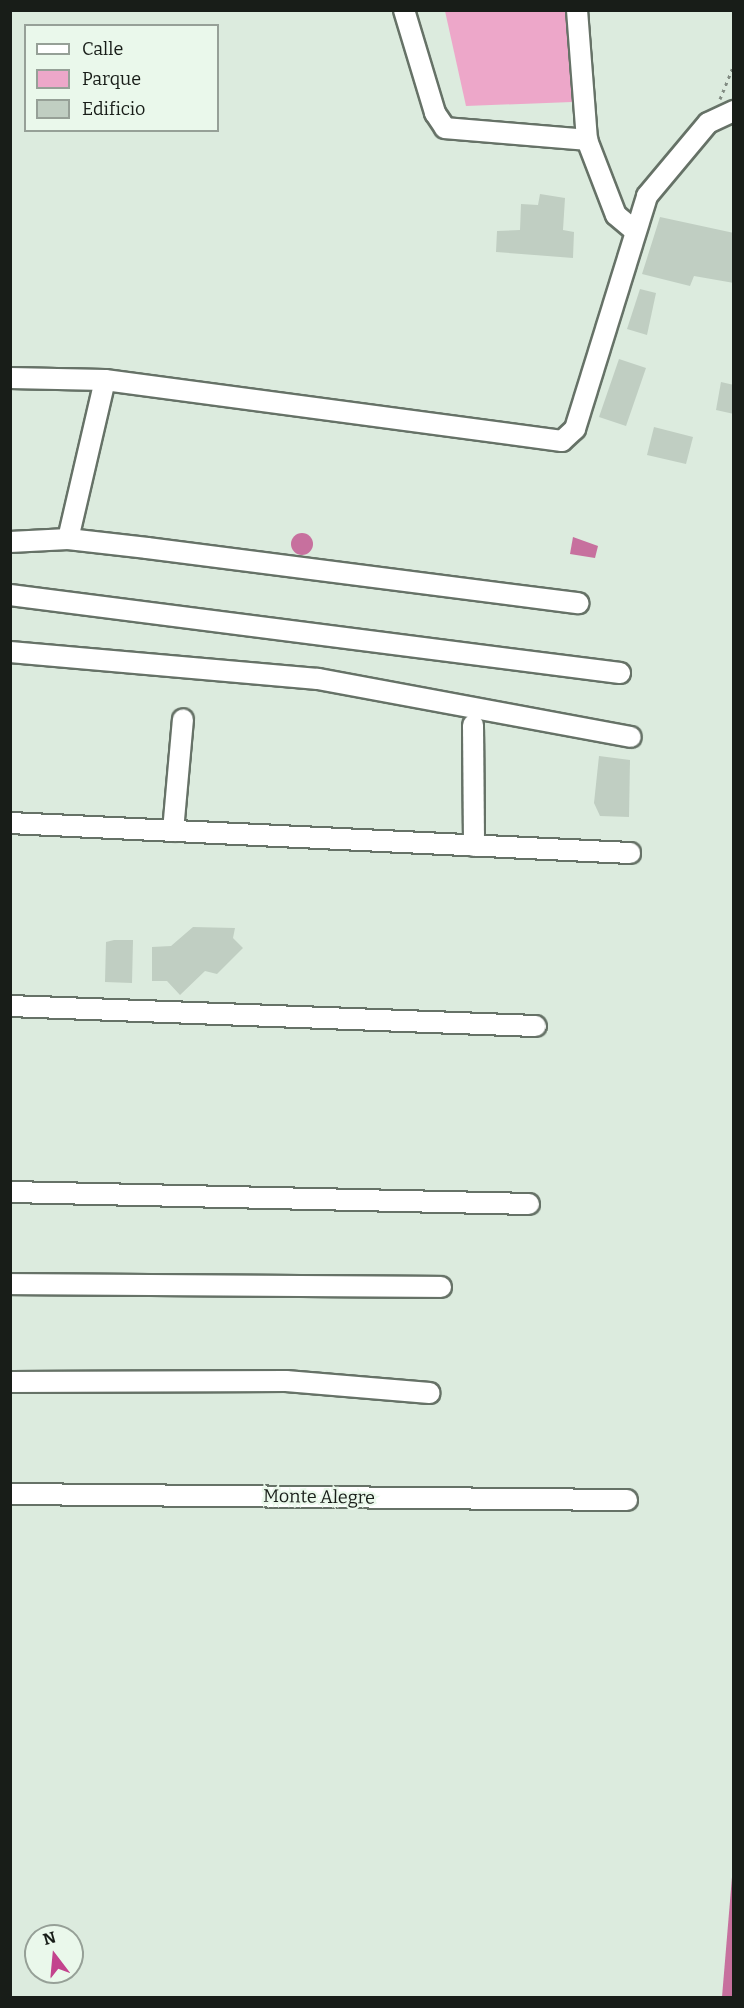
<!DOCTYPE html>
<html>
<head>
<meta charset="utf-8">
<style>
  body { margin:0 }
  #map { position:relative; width:744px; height:2008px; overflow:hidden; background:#dcebde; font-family:Bitter,serif }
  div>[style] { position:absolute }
  .green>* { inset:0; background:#eda7c9 }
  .water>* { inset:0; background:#c7709e }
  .round { border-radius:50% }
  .building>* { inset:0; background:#c0cec2 }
  .path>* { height:3px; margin-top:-1.5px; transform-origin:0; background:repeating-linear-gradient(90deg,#828c83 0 3px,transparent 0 7.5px) }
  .roads { filter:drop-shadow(2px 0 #667267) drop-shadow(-2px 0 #667267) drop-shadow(0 2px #667267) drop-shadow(0 -2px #667267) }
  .minor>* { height:20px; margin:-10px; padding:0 10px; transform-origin:10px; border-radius:10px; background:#fff }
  span { translate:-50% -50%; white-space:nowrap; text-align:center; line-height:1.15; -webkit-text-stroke:4.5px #eaf8eb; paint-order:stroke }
  .street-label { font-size:18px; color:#181d18 }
  .frame { position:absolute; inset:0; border:12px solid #181d18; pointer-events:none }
  .legend { position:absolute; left:24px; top:24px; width:195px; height:108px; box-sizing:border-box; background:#eaf8eb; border:2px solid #96a097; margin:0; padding:8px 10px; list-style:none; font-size:18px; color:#181d18 }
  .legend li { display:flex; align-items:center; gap:12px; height:30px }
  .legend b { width:30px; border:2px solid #96a097 }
  .north { position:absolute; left:24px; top:1924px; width:60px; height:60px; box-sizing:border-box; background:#eaf8eb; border:2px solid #96a097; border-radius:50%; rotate:344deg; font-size:16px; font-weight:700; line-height:24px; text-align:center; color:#181d18 }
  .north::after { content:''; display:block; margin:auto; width:21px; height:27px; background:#c3438d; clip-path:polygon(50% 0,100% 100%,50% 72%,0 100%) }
</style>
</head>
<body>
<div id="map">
  <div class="green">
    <i style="clip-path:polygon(445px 11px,568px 11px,572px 102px,466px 106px)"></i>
  </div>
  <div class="water">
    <i class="round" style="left:291px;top:533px;width:22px;height:22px"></i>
    <i style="clip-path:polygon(573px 537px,598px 546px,595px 558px,570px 554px)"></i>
    <i style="clip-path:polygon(733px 1865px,733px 1997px,722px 1997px)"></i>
  </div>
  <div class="building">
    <i style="clip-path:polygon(540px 194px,565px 198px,563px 230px,574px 232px,573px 258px,496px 252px,497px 231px,520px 230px,521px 204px,538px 205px)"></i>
    <i style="clip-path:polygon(660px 217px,734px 233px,734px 283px,694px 276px,690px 286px,642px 274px)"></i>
    <i style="clip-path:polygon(640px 289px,656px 293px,647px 335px,627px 329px)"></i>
    <i style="clip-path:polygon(619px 359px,646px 368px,626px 426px,599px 417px)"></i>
    <i style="clip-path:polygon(721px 382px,734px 385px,734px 414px,716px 410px)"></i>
    <i style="clip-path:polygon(654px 427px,693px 437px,686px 464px,647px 455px)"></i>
    <i style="clip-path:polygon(599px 756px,630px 760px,629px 817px,600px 816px,594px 803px)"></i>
    <i style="clip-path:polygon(193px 927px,235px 928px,233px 938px,243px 948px,217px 974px,205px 971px,180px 995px,167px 981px,152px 981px,152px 947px,171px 946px)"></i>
    <i style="clip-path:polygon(114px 940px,133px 940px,132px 983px,105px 982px,106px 942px)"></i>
  </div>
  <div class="path">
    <i style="left:720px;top:99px;width:37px;rotate:-68deg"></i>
  </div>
  <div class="roads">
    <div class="minor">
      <i style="left:404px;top:10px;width:108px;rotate:73.2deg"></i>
      <i style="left:435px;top:113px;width:18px;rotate:56deg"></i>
      <i style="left:445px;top:128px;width:143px;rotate:4.8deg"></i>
      <i style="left:577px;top:10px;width:130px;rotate:85.6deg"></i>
      <i style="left:587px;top:140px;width:80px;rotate:68.9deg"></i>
      <i style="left:616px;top:215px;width:23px;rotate:40deg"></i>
      <i style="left:10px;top:378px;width:95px;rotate:1.2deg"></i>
      <i style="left:105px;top:380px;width:461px;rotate:7.6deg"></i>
      <i style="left:562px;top:441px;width:18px;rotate:-43deg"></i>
      <i style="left:575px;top:429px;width:244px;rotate:-72.8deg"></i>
      <i style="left:647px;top:196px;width:95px;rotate:-50.1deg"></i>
      <i style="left:708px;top:123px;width:29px;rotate:-25deg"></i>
      <i style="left:68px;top:539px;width:163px;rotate:-76.9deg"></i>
      <i style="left:10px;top:542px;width:58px;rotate:-3deg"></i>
      <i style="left:68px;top:539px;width:80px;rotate:6.5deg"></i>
      <i style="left:147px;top:548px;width:435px;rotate:7.3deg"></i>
      <i style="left:10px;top:595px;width:615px;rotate:7.29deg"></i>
      <i style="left:10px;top:652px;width:309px;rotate:5deg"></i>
      <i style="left:318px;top:679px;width:318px;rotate:10.5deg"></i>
      <i style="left:473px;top:725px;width:121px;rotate:89.5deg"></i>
      <i style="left:10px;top:823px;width:621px;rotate:2.77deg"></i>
      <i style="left:173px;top:831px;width:112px;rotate:-84.9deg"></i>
      <i style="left:10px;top:1006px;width:526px;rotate:2.18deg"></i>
      <i style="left:10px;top:1192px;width:519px;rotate:1.32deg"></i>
      <i style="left:10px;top:1284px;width:431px;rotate:0.4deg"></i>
      <i style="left:10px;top:1382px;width:276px;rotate:-0.2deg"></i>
      <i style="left:286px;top:1381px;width:144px;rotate:4.8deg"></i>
      <i style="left:10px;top:1494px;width:617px;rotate:0.56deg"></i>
    </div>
  </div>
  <div class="street-label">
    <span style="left:319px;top:1497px;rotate:1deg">Monte Alegre</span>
  </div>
  <div class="frame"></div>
  <ul class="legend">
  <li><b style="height:8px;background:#fff"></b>Calle</li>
  <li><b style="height:16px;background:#eda7c9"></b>Parque</li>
  <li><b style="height:16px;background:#c0cec2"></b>Edificio</li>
  </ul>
  <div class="north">N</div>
</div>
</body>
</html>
